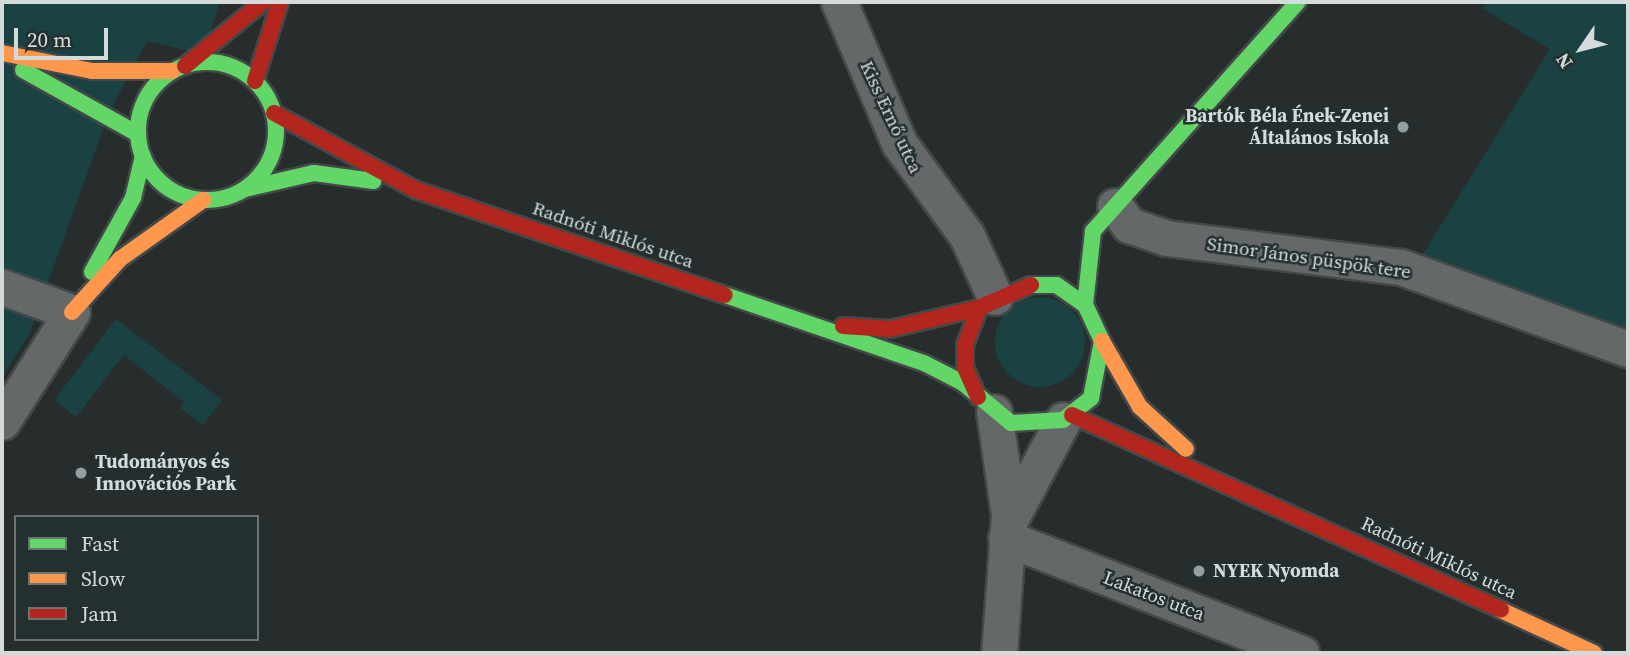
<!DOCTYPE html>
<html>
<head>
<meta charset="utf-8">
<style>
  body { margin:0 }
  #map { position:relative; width:1630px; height:655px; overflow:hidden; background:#272c2c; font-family:"Source Serif 4",serif }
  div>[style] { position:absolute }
  .green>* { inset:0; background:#1a4242 }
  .round { border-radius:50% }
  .roads { filter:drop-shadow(2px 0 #434848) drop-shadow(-2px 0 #434848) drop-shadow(0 2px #434848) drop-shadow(0 -2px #434848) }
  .street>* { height:35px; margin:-17.5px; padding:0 17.5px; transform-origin:17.5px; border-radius:17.5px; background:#646868 }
  .fast>* { height:16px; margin:-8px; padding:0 8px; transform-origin:8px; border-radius:8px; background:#63d668 }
  .fast>.ring { margin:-8px; padding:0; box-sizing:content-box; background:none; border:16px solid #63d668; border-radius:50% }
  .slow>* { height:16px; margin:-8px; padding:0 8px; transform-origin:8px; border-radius:8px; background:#ff974d }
  .jam>* { height:16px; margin:-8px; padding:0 8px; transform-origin:8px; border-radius:8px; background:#b3261e }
  .dots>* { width:19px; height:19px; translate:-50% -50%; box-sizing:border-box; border:4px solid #242f2f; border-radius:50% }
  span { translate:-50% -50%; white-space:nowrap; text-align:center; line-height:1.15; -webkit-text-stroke:5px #242f2f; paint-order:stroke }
  .poi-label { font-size:19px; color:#d4dbdb; font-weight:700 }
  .right { translate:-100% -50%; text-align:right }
  .left { translate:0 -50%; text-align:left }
  .street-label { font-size:19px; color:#d4dbdb }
  .frame { position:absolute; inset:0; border:4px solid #d4dbdb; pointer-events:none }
  .legend { position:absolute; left:14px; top:515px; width:245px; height:126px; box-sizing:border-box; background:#242f2f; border:2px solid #6a7474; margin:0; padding:9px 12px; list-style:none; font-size:21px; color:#d4dbdb }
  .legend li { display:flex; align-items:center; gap:14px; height:35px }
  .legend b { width:35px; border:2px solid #6a7474 }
  .north { position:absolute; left:1546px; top:14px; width:70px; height:70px; -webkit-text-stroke:5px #242f2f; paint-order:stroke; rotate:235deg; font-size:19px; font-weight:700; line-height:28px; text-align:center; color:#d4dbdb }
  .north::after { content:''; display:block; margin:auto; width:24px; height:32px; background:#d4dbdb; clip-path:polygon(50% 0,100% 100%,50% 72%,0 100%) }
  .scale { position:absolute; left:14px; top:28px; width:94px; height:32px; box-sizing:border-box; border:4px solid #d4dbdb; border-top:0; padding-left:9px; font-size:21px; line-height:24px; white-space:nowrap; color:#d4dbdb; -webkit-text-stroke:5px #242f2f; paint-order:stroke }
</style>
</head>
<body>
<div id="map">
  <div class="green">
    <i style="clip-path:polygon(2px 2px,220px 2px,203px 54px,147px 41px,109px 113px,29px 335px,2px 377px)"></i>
    <i style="clip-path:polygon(1487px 2px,1628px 2px,1628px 333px,1423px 254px,1550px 49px,1483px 9px)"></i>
    <i class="round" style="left:995px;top:297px;width:90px;height:90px"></i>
    <i style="clip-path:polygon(116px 319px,222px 400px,203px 425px,180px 408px,184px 402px,124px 355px,76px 417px,54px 400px)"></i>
  </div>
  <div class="roads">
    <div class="street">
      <i style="left:839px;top:2px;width:153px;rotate:66.9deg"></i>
      <i style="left:899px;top:143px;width:115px;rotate:53.8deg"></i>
      <i style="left:967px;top:236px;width:67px;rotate:65.3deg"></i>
      <i style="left:1115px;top:206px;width:24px;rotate:54deg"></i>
      <i style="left:1129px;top:225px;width:40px;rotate:18.9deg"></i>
      <i style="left:1167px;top:238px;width:236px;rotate:7.1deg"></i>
      <i style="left:1401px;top:267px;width:241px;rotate:19.9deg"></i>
      <i style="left:2px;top:287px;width:74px;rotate:19.7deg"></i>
      <i style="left:72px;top:312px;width:130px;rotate:122.5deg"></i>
      <i style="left:994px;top:412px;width:104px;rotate:81.7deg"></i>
      <i style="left:1009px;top:515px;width:138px;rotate:94.1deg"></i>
      <i style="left:1011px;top:518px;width:111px;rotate:-62deg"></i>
      <i style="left:1006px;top:538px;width:317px;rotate:21.3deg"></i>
    </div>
    <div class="fast">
      <i class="ring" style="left:138px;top:62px;width:122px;height:122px"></i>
      <i style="left:23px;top:70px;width:132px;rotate:29.1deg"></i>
      <i style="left:245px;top:189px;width:71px;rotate:-13.1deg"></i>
      <i style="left:314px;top:173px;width:60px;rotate:7.7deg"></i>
      <i style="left:92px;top:272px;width:85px;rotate:-61deg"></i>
      <i style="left:133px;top:198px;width:43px;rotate:-76.6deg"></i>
      <i style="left:725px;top:295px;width:210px;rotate:18.9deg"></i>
      <i style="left:924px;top:363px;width:44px;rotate:27.1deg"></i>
      <i style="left:963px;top:383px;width:62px;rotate:39.8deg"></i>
      <i style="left:1011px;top:423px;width:52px;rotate:-3.3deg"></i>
      <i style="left:1063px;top:420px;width:36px;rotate:-38deg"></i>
      <i style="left:1091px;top:398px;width:58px;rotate:-79.1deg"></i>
      <i style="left:1102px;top:341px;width:40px;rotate:-115deg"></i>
      <i style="left:1085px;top:305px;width:35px;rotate:-145deg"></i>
      <i style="left:1056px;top:285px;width:25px;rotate:180deg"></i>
      <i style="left:1085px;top:305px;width:74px;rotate:-83.8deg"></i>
      <i style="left:1093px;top:231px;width:307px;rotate:-48.2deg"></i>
    </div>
    <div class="slow">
      <i style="left:2px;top:53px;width:92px;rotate:11.3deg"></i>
      <i style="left:92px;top:71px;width:80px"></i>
      <i style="left:72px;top:312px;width:72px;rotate:-47.8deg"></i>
      <i style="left:120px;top:259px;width:102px;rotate:-35.4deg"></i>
      <i style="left:1102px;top:341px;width:76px;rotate:60.1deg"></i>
      <i style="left:1140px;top:407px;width:62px;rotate:42.4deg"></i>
      <i style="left:1501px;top:610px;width:102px;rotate:24.8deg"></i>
    </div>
    <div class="jam">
      <i style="left:185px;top:66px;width:101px;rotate:-39.4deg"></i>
      <i style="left:255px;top:81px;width:83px;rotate:-72.4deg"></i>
      <i style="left:274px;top:113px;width:162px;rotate:28.5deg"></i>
      <i style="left:416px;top:190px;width:326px;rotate:18.8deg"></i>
      <i style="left:843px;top:326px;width:47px;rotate:3.7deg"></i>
      <i style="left:890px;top:329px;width:91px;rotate:-13.3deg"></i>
      <i style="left:978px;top:397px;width:32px;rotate:-114deg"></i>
      <i style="left:965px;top:368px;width:23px;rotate:-90deg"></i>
      <i style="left:965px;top:345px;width:40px;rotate:-69deg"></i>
      <i style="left:979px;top:308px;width:57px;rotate:-23.9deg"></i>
      <i style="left:1072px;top:415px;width:471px;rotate:24.4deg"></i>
    </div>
  </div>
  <div class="dots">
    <i style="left:1403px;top:127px;background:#979e9e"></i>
    <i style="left:81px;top:473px;background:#979e9e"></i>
    <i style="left:1199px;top:571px;background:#979e9e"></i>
  </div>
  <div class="poi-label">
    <span class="right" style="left:1389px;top:127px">Bartók Béla Ének-Zenei<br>Általános Iskola</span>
    <span class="left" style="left:95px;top:473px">Tudományos és<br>Innovációs Park</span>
    <span class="left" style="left:1213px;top:571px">NYEK Nyomda</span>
  </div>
  <div class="street-label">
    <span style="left:891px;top:117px;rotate:65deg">Kiss Ernő utca</span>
    <span style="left:613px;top:235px;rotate:19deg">Radnóti Miklós utca</span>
    <span style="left:1309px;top:258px;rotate:8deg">Simor János püspök tere</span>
    <span style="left:1439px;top:558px;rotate:25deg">Radnóti Miklós utca</span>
    <span style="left:1154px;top:596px;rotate:21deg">Lakatos utca</span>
  </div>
  <div class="frame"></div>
  <ul class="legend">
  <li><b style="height:9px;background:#63d668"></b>Fast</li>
  <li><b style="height:9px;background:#ff974d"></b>Slow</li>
  <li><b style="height:9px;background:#b3261e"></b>Jam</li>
  </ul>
  <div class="north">N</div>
  <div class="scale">20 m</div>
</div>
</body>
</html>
